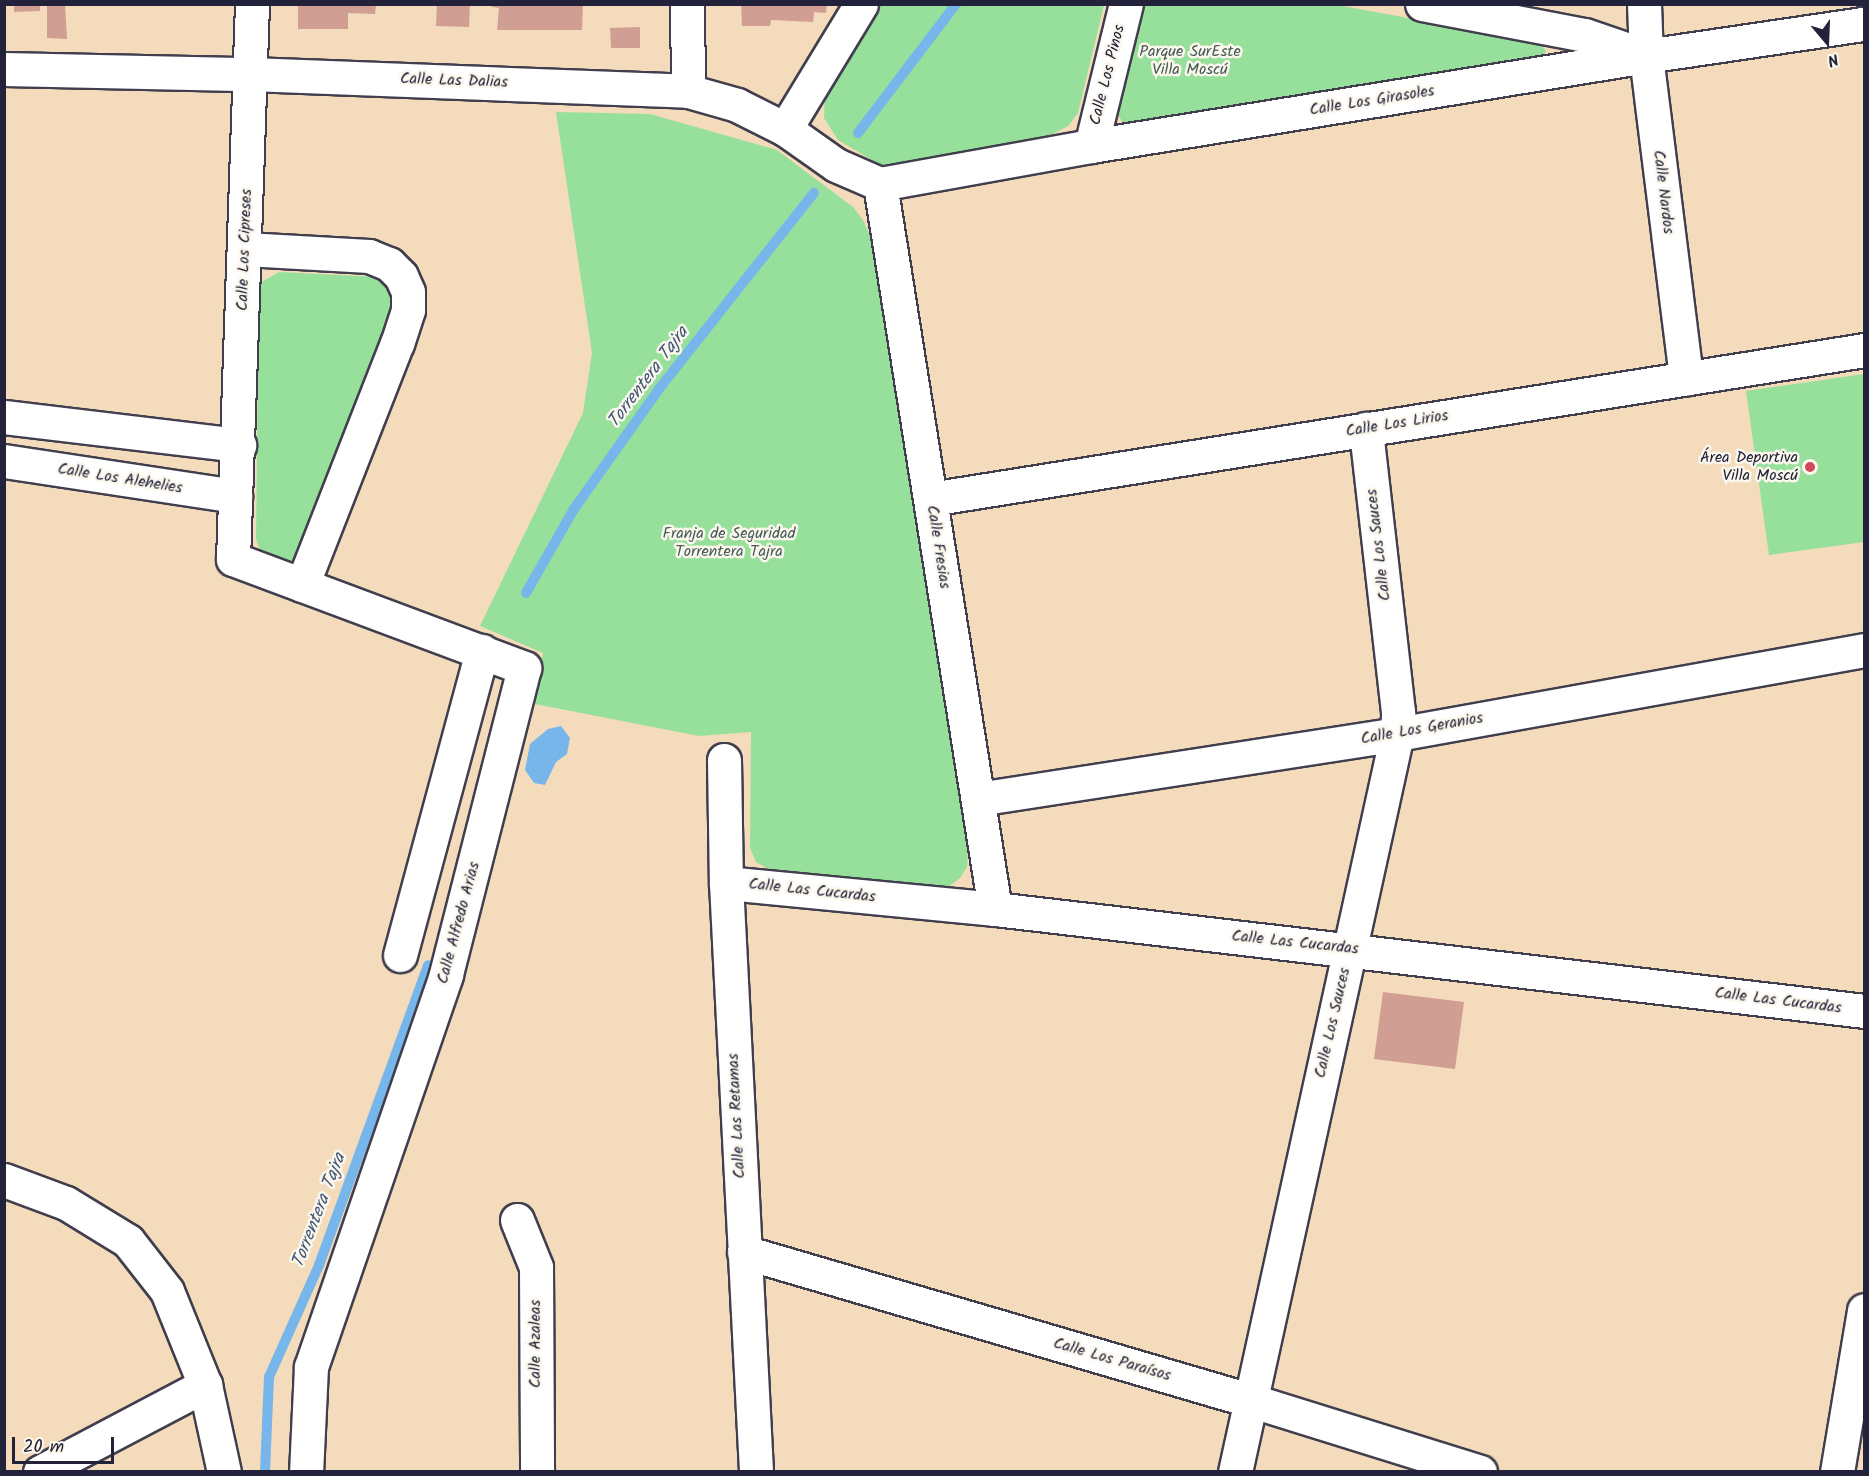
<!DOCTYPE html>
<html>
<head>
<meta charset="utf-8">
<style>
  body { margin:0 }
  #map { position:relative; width:1869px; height:1476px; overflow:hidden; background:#f3dbbb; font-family:Kalam,sans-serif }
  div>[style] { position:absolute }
  .green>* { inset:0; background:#96e09b }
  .water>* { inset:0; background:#77b6eb }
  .stream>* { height:10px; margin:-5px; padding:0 5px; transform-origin:5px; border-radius:5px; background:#77b6eb }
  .building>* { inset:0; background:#d19e94 }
  .roads { filter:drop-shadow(2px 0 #413e4e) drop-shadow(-2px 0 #413e4e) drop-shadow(0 2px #413e4e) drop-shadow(0 -2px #413e4e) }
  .street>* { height:33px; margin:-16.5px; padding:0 16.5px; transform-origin:16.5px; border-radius:16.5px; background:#fff }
  .secondary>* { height:33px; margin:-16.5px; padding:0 16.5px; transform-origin:16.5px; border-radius:16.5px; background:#fff }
  .dots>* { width:16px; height:16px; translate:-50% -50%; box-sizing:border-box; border:3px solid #fbf7ec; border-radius:50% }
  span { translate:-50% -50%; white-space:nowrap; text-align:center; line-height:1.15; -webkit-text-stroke:5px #fbf7ec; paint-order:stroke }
  .park-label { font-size:16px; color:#455b58 }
  .street-label { font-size:16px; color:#22223b }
  .poi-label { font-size:16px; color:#22223b }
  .right { translate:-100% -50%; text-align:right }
  .water-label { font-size:18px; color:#405679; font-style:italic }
  .frame { position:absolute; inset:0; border:6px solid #22223b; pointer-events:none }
  .north { position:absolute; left:1797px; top:12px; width:60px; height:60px; -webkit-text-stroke:4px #fbf7ec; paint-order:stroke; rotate:161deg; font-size:16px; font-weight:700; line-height:24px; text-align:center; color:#22223b }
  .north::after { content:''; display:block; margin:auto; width:21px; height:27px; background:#22223b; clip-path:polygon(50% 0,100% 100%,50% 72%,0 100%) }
  .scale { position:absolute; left:12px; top:1437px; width:102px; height:27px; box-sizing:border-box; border:3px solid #22223b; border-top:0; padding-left:8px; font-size:18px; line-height:21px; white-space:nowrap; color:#22223b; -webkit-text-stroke:4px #fbf7ec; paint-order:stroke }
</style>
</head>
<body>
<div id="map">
  <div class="green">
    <i style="clip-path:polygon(879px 5px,1104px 5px,1078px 113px,1068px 126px,1051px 135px,884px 167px,838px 140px,824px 118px,825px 93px)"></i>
    <i style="clip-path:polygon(1144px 5px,1337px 5px,1539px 42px,1546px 51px,1543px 59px,1125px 126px,1118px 115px)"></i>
    <i style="clip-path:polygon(556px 112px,650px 114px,777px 150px,853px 207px,863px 220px,870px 236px,968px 851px,967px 867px,960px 878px,948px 887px,933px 893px,786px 876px,770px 870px,756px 862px,750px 848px,751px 732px,699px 736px,535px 704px,543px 653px,480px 626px,583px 413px,592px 353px)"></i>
    <i style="clip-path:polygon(279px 272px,379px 277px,386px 282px,396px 298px,298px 561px,292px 563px,260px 550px,256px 539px,259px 288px,262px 282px)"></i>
    <i style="clip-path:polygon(1864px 374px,1864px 542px,1769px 555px,1746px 391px)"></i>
  </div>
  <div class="water">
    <i style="clip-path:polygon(561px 726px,570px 738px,567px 754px,556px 762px,545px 785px,534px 783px,525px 770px,530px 744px,548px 729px)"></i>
  </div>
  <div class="stream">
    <i style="left:858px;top:133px;width:162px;rotate:-52.8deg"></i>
    <i style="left:526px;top:593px;width:97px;rotate:-60.3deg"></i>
    <i style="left:574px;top:509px;width:147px;rotate:-54.7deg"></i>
    <i style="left:659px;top:389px;width:250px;rotate:-51.7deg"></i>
    <i style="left:265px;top:1472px;width:95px;rotate:-87.6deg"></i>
    <i style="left:269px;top:1377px;width:123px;rotate:-65.9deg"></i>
    <i style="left:319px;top:1265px;width:319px;rotate:-70deg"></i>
  </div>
  <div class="building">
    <i style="clip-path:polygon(14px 4px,40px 4px,40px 11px,14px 12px)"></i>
    <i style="clip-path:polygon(47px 4px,65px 4px,67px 39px,47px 38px)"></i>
    <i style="clip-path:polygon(298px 4px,376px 4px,375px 14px,348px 13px,348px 29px,298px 29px)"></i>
    <i style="clip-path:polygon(437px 4px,470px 4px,469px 27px,436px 26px)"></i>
    <i style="clip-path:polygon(492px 4px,583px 4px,582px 30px,497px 30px,499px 8px,492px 7px)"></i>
    <i style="clip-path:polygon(741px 4px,827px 4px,826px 13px,814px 12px,813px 22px,771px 20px,770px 26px,742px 26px)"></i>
    <i style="clip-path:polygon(640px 27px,640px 48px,611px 48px,610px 28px)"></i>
    <i style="clip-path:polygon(1383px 992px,1464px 1002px,1455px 1069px,1374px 1059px)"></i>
  </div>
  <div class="roads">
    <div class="street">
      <i style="left:252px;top:4px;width:555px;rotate:91.96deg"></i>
      <i style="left:233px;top:559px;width:311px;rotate:20.5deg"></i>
      <i style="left:524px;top:668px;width:317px;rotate:104.3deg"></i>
      <i style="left:446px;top:975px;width:415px;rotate:109deg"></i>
      <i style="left:311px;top:1367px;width:105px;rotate:92.7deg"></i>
      <i style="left:687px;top:4px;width:87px;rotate:89.3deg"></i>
      <i style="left:1422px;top:4px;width:166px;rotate:10.8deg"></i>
      <i style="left:1585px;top:35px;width:65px;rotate:19deg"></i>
      <i style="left:1644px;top:4px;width:52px;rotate:87.8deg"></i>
      <i style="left:1646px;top:56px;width:325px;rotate:82.9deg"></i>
      <i style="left:785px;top:129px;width:146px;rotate:-58.7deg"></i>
      <i style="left:1091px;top:146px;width:146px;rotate:-76.2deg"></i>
      <i style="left:880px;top:184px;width:734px;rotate:80.99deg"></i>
      <i style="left:245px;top:249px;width:124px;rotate:3.2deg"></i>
      <i style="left:369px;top:256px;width:22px;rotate:22deg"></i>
      <i style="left:389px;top:264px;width:17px;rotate:45deg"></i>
      <i style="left:401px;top:276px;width:17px;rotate:66deg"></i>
      <i style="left:408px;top:292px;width:18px;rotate:90deg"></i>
      <i style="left:408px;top:310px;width:35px;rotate:108deg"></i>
      <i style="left:397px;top:343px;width:260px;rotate:111.4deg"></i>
      <i style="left:4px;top:417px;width:237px;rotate:6.8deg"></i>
      <i style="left:4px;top:461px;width:234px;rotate:8.6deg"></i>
      <i style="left:930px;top:499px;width:946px;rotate:-9.06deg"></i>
      <i style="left:724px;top:760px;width:123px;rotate:89.1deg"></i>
      <i style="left:726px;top:883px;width:590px;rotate:87.08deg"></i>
      <i style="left:978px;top:799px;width:424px;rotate:-8.8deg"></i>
      <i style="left:1397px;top:734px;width:474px;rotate:-10.2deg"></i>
      <i style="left:726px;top:883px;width:270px;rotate:5.5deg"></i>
      <i style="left:995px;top:909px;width:875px;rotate:6.69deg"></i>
      <i style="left:400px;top:955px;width:315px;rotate:-74.9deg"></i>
      <i style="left:4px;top:1180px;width:66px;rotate:20.4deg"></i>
      <i style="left:66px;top:1203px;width:73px;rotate:31.5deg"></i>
      <i style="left:128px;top:1241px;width:63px;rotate:52deg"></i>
      <i style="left:167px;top:1291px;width:101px;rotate:68deg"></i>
      <i style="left:205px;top:1385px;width:89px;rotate:77.7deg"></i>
      <i style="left:517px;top:1220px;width:51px;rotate:68deg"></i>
      <i style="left:536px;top:1267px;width:205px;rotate:89.7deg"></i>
      <i style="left:744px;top:1252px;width:526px;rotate:16.33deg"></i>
      <i style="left:1249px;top:1400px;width:242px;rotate:17.3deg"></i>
      <i style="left:40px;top:1472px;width:187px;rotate:-27.8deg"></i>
      <i style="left:1235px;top:1472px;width:756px;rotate:-77.62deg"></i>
      <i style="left:1397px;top:734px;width:22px;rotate:-87deg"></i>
      <i style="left:1398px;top:712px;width:285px;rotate:-96.5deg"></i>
      <i style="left:1837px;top:1472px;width:164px;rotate:-80.5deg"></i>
    </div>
    <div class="secondary">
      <i style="left:4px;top:69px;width:246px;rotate:1.2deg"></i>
      <i style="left:250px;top:74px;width:438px;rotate:2.2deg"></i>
      <i style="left:688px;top:91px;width:51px;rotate:15.9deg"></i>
      <i style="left:737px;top:105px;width:54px;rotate:26.6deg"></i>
      <i style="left:785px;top:129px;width:62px;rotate:35.2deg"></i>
      <i style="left:836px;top:165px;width:48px;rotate:23.4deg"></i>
      <i style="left:880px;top:184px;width:214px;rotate:-10.2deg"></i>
      <i style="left:1091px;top:146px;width:562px;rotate:-9.21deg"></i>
      <i style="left:1646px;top:56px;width:220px;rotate:-8.4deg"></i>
    </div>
  </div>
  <div class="dots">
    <i style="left:1810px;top:467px;background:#d1495b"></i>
  </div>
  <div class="park-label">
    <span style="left:1190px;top:61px">Parque SurEste<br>Villa Moscú</span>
    <span style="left:729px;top:543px">Franja de Seguridad<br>Torrentera Tajra</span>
  </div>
  <div class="street-label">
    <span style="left:1108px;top:75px;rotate:-76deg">Calle Los Pinos</span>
    <span style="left:454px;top:81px;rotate:2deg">Calle Las Dalias</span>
    <span style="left:1372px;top:101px;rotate:-9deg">Calle Los Girasoles</span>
    <span style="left:1663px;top:192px;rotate:83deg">Calle Nardos</span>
    <span style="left:245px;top:250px;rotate:-88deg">Calle Los Cipreses</span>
    <span style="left:1397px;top:424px;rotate:-9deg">Calle Los Lirios</span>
    <span style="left:120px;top:479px;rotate:9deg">Calle Los Alehelies</span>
    <span style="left:1379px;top:545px;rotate:-97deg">Calle Los Sauces</span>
    <span style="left:938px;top:547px;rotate:81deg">Calle Fresias</span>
    <span style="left:1422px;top:729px;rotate:-10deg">Calle Los Geranios</span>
    <span style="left:812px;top:891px;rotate:6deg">Calle Las Cucardas</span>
    <span style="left:459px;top:923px;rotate:-75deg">Calle Alfredo Arias</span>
    <span style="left:1295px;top:943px;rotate:6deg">Calle Las Cucardas</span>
    <span style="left:1778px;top:1001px;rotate:7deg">Calle Las Cucardas</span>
    <span style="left:1333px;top:1023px;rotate:-77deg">Calle Los Sauces</span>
    <span style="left:737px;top:1116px;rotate:-93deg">Calle Las Retamas</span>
    <span style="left:536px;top:1344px;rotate:-90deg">Calle Azaleas</span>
    <span style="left:1112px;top:1360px;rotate:16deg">Calle Los Paraísos</span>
  </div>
  <div class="poi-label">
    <span class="right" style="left:1798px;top:467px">Área Deportiva<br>Villa Moscú</span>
  </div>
  <div class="water-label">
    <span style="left:649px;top:378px;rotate:-53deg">Torrentera Tajra</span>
    <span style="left:320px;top:1211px;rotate:-69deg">Torrentera Tajra</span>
  </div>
  <div class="frame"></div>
  <div class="north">N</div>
  <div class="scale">20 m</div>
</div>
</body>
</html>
